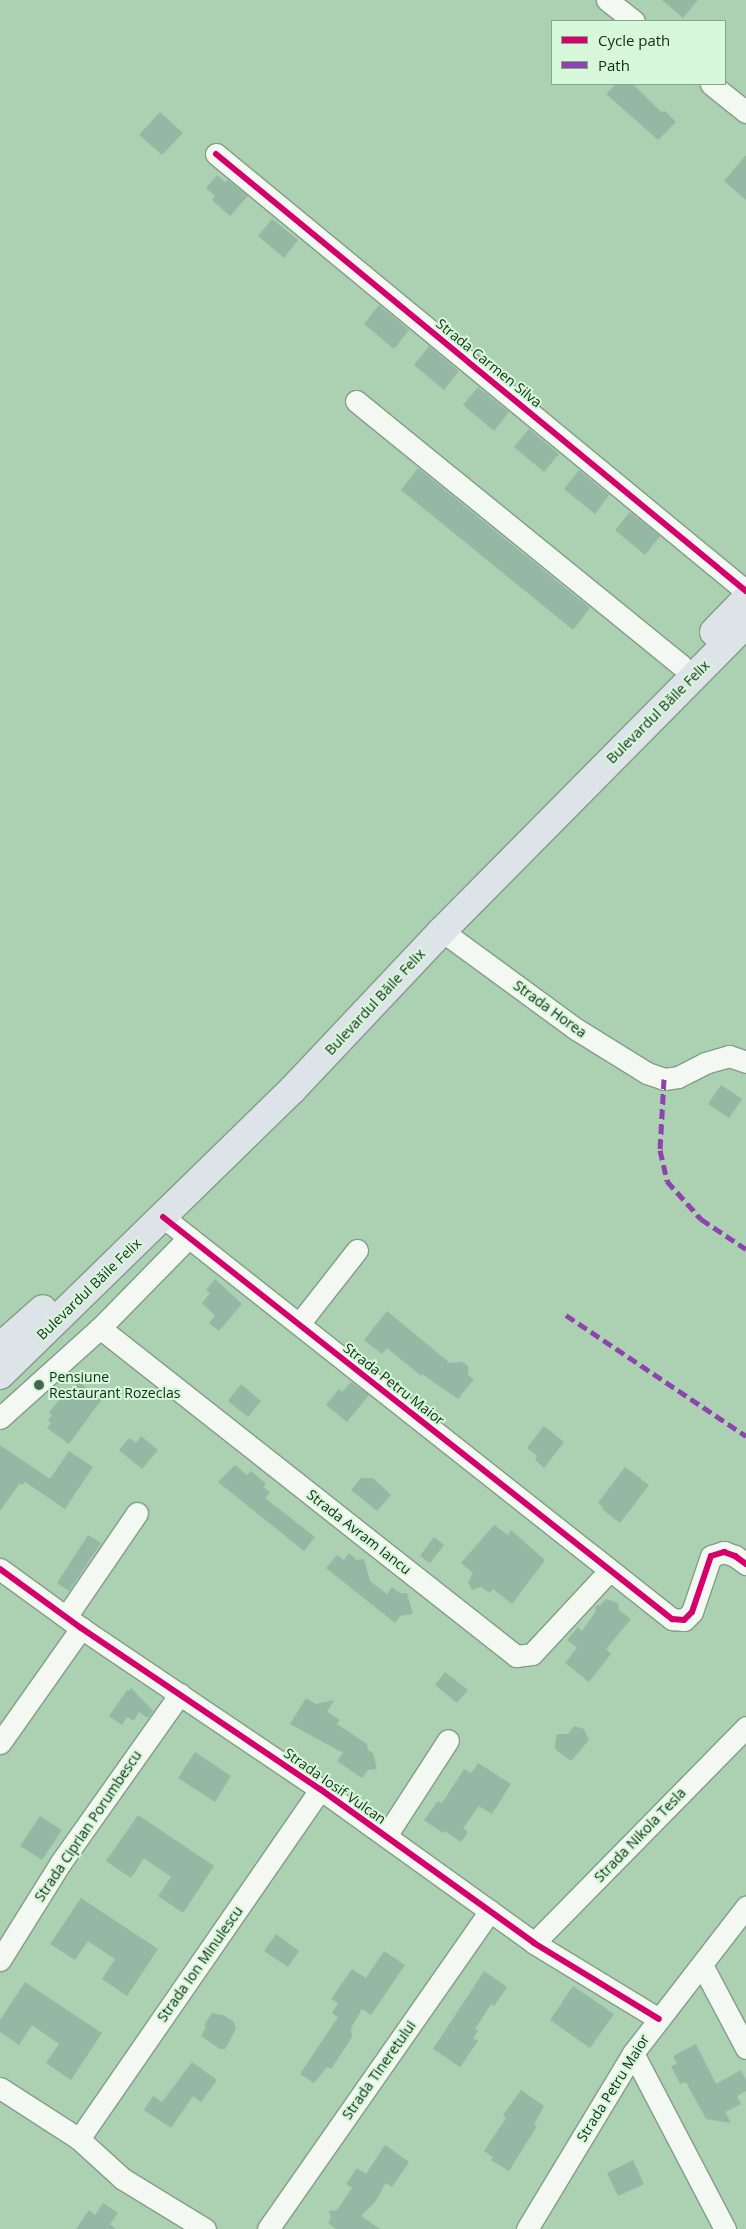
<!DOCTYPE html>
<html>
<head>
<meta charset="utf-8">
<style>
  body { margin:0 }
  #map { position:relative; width:746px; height:2229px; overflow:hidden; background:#acd0b2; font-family:"Open Sans",sans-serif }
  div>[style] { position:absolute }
  .building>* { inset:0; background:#95b8a4 }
  .roads { filter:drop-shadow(1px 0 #819e87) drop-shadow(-1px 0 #819e87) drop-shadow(0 1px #819e87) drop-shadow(0 -1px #819e87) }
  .minor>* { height:21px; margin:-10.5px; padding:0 10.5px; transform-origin:10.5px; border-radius:10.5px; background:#f3f8f3 }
  .major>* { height:28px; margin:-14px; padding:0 14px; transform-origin:14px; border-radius:14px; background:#dce4e8 }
  .quiet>* { height:5px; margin-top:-2.5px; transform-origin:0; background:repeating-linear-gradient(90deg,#8e44ad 0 10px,transparent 0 15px) }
  .cycleway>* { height:6px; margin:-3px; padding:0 3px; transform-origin:3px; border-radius:3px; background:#d6006c }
  .dots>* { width:14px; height:14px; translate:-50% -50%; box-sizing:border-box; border:2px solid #d7f7da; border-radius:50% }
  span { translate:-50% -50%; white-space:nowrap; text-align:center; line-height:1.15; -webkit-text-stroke:4px #d7f7da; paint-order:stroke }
  .street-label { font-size:14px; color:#112b16 }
  .poi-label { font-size:14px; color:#112b16 }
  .left { translate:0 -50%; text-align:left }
  .legend { position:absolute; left:551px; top:20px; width:175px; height:65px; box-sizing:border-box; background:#d7f7da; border:1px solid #88a58c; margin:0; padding:6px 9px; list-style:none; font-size:15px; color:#112b16 }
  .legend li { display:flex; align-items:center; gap:10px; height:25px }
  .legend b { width:25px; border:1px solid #88a58c }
</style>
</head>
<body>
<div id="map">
  <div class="building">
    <i style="clip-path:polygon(662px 0,698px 0,683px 18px)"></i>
    <i style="clip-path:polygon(616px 84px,633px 84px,661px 112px,665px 111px,676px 122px,658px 140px,606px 94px)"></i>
    <i style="clip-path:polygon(160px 112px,183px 133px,162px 155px,139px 135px)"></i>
    <i style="clip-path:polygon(746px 155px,746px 200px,724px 181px)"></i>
    <i style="clip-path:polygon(217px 175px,225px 182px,228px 180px,248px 196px,230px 216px,212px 200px,215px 196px,206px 188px)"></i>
    <i style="clip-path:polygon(272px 219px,298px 240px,284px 258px,258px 236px)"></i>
    <i style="clip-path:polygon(379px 305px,409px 330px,394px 349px,364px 324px)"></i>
    <i style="clip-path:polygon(429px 346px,459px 371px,444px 390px,414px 365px)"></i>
    <i style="clip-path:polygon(478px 387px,509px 412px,494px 431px,463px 405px)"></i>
    <i style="clip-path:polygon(529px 429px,559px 454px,544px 472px,514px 447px)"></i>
    <i style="clip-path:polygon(418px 468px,590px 608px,573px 630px,401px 490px)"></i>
    <i style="clip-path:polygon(579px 470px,609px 495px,595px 514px,564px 489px)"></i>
    <i style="clip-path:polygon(630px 512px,660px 536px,645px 555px,615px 530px)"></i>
    <i style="clip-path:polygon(721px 1085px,742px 1099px,729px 1118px,708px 1104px)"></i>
    <i style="clip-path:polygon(215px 1279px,242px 1304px,219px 1331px,209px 1323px,215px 1316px,202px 1303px,210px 1293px,206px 1290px)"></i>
    <i style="clip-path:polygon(387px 1311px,450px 1363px,462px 1362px,468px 1366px,468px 1375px,474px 1379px,458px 1399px,422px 1374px,421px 1376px,387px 1348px,382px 1354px,364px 1340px)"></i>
    <i style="clip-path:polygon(79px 1382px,102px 1399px,69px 1444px,47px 1428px,51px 1423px,48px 1421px,52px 1415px,49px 1413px,61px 1397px,63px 1399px)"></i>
    <i style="clip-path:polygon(351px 1382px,369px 1395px,347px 1422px,326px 1405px,339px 1389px,342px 1392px)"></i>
    <i style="clip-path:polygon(241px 1384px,261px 1401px,248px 1417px,228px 1401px)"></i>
    <i style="clip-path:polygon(544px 1426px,564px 1442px,544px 1468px,535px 1460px,537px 1456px,527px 1448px)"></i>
    <i style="clip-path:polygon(141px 1436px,158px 1450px,142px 1469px,119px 1450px,129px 1438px,136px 1443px)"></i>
    <i style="clip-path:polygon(0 1445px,50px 1479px,69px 1451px,93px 1467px,65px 1509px,25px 1482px,23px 1485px,20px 1483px,0 1511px)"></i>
    <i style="clip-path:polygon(235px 1465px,247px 1475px,251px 1471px,266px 1484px,263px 1487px,270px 1492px,265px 1498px,315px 1537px,304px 1551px,218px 1482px)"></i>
    <i style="clip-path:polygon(625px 1467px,649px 1485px,620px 1523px,602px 1509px,603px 1507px,598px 1503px)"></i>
    <i style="clip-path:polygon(361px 1478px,373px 1478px,391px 1495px,377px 1511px,351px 1490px)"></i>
    <i style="clip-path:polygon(494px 1525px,508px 1535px,511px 1530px,545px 1560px,512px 1604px,493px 1589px,490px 1593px,481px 1587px,472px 1590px,468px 1582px,473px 1573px,461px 1563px)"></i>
    <i style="clip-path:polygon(88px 1535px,101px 1543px,69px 1591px,57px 1583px)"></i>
    <i style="clip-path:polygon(434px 1537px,444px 1545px,430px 1563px,420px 1556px)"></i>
    <i style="clip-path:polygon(349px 1553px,357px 1560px,364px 1559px,370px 1581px,387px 1594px,392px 1587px,400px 1593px,407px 1593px,413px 1614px,400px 1616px,395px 1623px,326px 1568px,337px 1555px,344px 1560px)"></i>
    <i style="clip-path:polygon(606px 1599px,618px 1603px,619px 1610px,631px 1619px,606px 1649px,611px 1654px,589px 1682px,565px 1663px,577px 1648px,567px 1640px,578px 1627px,582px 1631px,596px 1611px,595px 1606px,600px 1605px)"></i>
    <i style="clip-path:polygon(445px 1672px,468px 1690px,457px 1703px,435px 1685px)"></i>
    <i style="clip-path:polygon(131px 1688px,153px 1711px,148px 1718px,139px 1712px,134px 1721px,127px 1717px,122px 1725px,109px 1716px,127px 1690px,129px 1691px)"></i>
    <i style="clip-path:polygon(306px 1698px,316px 1704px,334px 1700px,327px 1712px,340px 1720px,337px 1724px,367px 1744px,368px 1750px,373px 1753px,377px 1769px,368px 1770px,362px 1778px,337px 1761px,343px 1753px,290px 1724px)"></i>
    <i style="clip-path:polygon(574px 1726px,584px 1729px,589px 1740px,571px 1761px,555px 1749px,556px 1738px,557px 1734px,568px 1734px)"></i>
    <i style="clip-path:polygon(195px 1752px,231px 1776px,215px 1802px,178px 1778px)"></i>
    <i style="clip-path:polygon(478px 1763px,511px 1784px,492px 1814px,479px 1806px,463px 1828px,468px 1832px,461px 1842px,445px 1831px,443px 1833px,424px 1820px,438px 1801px,442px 1803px,464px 1769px,471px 1773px)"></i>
    <i style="clip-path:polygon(138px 1815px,214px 1866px,183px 1913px,158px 1896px,171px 1877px,144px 1858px,131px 1878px,106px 1861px)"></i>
    <i style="clip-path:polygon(40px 1816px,62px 1830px,42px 1860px,20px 1846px)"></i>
    <i style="clip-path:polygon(81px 1898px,158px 1949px,127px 1996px,102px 1979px,115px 1959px,88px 1941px,75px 1960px,50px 1944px)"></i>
    <i style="clip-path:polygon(276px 1934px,299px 1951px,288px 1967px,264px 1951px)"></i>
    <i style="clip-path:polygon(384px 1951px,405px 1965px,371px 2015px,362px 2009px,351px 2028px,352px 2037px,345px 2048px,331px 2069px,327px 2067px,314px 2083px,300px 2074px,338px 2017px,332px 2013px,338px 2003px,331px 1999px,352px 1969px,366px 1978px)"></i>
    <i style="clip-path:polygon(484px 1971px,507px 1987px,494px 2006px,491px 2004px,475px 2029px,478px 2031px,473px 2038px,478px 2041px,460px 2067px,433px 2049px)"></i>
    <i style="clip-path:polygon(25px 1982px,102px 2033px,71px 2080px,46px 2063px,59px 2044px,32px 2025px,19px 2045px,0 2032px,0 2020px)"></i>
    <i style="clip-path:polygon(573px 1986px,614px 2014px,590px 2048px,550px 2020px)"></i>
    <i style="clip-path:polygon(212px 2013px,223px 2015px,234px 2022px,236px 2029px,225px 2049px,220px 2049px,201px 2036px,206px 2027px,204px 2025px)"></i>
    <i style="clip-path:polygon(696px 2044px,716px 2084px,741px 2070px,746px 2080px,746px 2091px,737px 2096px,741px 2104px,725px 2112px,731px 2123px,706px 2119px,686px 2082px,680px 2084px,671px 2066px,677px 2064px,673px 2056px)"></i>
    <i style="clip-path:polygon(192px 2062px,217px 2080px,201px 2102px,193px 2096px,171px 2128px,144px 2110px,153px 2096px,162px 2102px)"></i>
    <i style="clip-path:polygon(521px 2090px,544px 2106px,534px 2124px,537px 2126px,509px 2171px,491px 2160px,493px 2157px,484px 2151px,506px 2118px,503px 2115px)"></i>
    <i style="clip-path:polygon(385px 2145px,409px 2162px,392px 2187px,386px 2183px,375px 2202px,361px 2216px,380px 2229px,336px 2229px,328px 2223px,331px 2218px,329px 2211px,337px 2210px,352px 2188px,346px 2184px,357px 2168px,366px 2174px)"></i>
    <i style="clip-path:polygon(633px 2160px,644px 2184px,618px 2196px,607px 2173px)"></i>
    <i style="clip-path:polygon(103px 2203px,118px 2213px,110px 2224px,116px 2229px,76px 2229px,89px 2210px,95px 2215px)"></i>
  </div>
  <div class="roads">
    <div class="minor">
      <i style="left:607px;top:0;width:34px;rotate:38deg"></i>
      <i style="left:711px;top:84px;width:45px;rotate:38.7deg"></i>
      <i style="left:216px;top:154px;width:687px;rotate:39.51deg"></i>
      <i style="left:356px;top:401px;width:419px;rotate:39.1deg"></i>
      <i style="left:442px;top:931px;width:166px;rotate:36.2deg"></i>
      <i style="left:576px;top:1029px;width:84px;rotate:31.8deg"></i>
      <i style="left:647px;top:1073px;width:18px;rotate:19deg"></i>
      <i style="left:664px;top:1079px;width:14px;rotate:-8deg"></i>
      <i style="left:678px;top:1077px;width:30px;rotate:-27deg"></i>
      <i style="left:705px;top:1063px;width:25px;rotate:-16deg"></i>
      <i style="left:729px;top:1056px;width:18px;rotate:19deg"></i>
      <i style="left:163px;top:1217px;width:649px;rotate:38.3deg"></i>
      <i style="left:672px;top:1619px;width:12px;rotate:5deg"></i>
      <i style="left:684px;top:1620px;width:11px;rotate:-45deg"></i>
      <i style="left:692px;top:1612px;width:59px;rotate:-71.3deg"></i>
      <i style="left:711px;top:1556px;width:14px;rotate:-17deg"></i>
      <i style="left:724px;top:1552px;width:12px;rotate:20deg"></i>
      <i style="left:735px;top:1556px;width:14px;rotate:36deg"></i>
      <i style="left:299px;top:1324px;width:94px;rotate:-51.9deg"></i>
      <i style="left:100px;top:1328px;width:530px;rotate:38.25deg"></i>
      <i style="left:516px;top:1656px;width:16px;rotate:-7deg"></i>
      <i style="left:532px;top:1654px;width:113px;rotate:-47.1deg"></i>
      <i style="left:0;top:1418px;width:135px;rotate:-42deg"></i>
      <i style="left:100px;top:1328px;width:127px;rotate:-45.6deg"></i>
      <i style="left:0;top:1569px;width:100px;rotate:36.1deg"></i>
      <i style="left:81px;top:1628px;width:288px;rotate:34deg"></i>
      <i style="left:320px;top:1789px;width:264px;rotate:35.7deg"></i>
      <i style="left:534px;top:1943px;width:146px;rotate:31.3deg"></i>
      <i style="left:66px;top:1617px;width:126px;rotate:-55.7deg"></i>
      <i style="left:0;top:1743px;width:141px;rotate:-54.8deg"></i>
      <i style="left:386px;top:1836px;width:114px;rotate:-57.1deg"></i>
      <i style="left:534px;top:1943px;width:303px;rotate:-45.5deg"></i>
      <i style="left:0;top:1960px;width:115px;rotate:-58.1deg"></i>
      <i style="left:61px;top:1862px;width:206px;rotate:-54.7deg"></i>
      <i style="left:702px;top:1965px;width:94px;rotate:62.1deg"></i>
      <i style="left:633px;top:2053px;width:199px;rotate:62.4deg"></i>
      <i style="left:0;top:2088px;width:94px;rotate:32.8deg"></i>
      <i style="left:79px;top:2139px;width:59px;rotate:42.3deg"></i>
      <i style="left:123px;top:2179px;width:96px;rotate:31.4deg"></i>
      <i style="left:79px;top:2139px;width:425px;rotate:-55.4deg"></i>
      <i style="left:268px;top:2229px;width:388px;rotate:-55.1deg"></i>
      <i style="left:527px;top:2229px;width:205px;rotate:-58.9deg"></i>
      <i style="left:633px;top:2053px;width:185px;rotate:-52.3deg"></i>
    </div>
    <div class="major">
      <i style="left:714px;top:632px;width:46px;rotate:-45.9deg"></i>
      <i style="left:0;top:1347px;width:57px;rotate:-41.5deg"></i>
      <i style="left:0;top:1375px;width:409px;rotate:-44.3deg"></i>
      <i style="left:293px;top:1089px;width:217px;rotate:-46.7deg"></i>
      <i style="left:442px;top:931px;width:432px;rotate:-45.3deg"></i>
    </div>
  </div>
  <div class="quiet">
    <i style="left:664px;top:1079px;width:71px;rotate:93.2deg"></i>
    <i style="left:660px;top:1150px;width:32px;rotate:77deg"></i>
    <i style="left:667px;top:1181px;width:51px;rotate:48.2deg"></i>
    <i style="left:701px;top:1219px;width:54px;rotate:33.7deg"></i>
    <i style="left:566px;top:1315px;width:217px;rotate:33.9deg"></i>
  </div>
  <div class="cycleway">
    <i style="left:216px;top:154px;width:687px;rotate:39.51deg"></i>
    <i style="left:163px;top:1217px;width:649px;rotate:38.3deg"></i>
    <i style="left:672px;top:1619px;width:12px;rotate:5deg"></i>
    <i style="left:684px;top:1620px;width:11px;rotate:-45deg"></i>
    <i style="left:692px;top:1612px;width:59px;rotate:-71.3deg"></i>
    <i style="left:711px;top:1556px;width:14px;rotate:-17deg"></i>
    <i style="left:724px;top:1552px;width:12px;rotate:20deg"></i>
    <i style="left:735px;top:1556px;width:14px;rotate:36deg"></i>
    <i style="left:0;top:1569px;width:100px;rotate:36.1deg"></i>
    <i style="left:81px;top:1628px;width:288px;rotate:34deg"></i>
    <i style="left:320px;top:1789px;width:264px;rotate:35.7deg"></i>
    <i style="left:534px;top:1943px;width:146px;rotate:31.3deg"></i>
  </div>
  <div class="dots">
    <i style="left:39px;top:1385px;background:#47654d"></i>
  </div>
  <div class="street-label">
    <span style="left:489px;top:363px;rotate:39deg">Strada Carmen Silva</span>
    <span style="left:658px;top:712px;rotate:-45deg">Bulevardul Băile Felix</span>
    <span style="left:375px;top:1002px;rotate:-47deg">Bulevardul Băile Felix</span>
    <span style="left:550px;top:1009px;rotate:36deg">Strada Horea</span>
    <span style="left:89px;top:1289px;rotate:-44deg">Bulevardul Băile Felix</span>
    <span style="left:394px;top:1384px;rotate:38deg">Strada Petru Maior</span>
    <span style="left:359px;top:1532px;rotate:38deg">Strada Avram Iancu</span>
    <span style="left:335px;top:1786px;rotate:35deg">Strada Iosif Vulcan</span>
    <span style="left:88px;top:1826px;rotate:-56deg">Strada Ciprian Porumbescu</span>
    <span style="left:640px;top:1835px;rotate:-46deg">Strada Nikola Tesla</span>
    <span style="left:200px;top:1964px;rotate:-55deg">Strada Ion Minulescu</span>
    <span style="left:379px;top:2070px;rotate:-55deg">Strada Tineretului</span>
    <span style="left:613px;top:2088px;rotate:-58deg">Strada Petru Maior</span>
  </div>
  <div class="poi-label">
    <span class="left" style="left:49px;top:1385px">Pensiune<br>Restaurant Rozeclas</span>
  </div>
  <ul class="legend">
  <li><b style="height:6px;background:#d6006c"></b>Cycle path</li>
  <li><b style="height:6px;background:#8e44ad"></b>Path</li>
  </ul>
</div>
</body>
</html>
